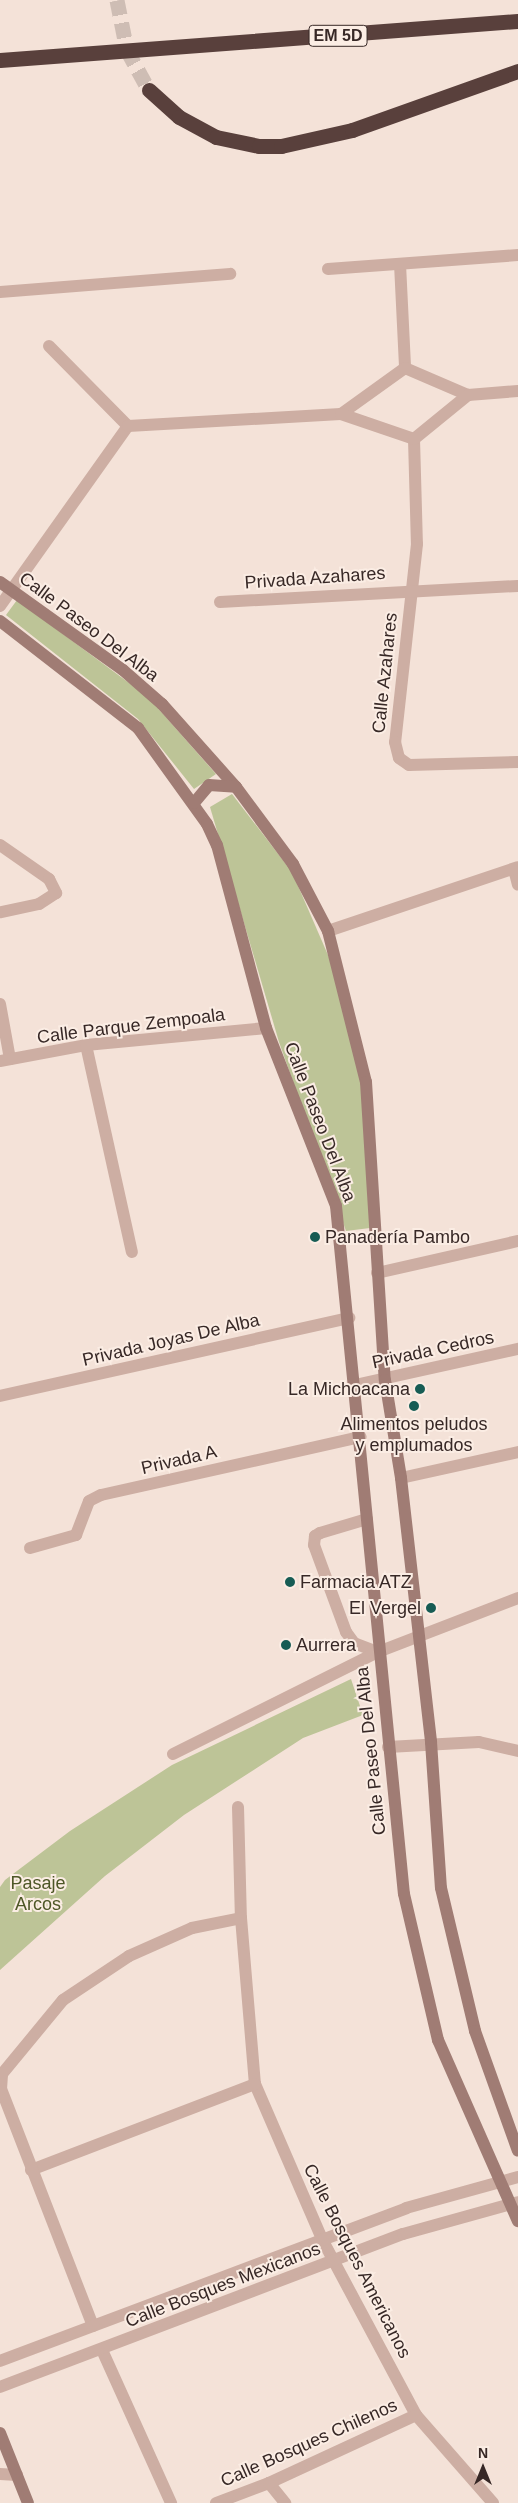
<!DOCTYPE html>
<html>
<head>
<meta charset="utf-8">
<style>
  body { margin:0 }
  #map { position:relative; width:518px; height:2503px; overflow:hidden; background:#f4e2d8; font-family:Arial,sans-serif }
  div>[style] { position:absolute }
  .green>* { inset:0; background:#bdc497 }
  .highway-tunnel>* { height:15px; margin-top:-7.5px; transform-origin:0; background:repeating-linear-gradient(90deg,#cebdb4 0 15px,transparent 0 23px) }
  .lane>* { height:12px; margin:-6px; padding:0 6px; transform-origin:6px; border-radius:6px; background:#cdaea3 }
  .street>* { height:12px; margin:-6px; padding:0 6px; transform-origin:6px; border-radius:6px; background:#cdaea3 }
  .secondary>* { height:12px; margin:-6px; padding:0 6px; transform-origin:6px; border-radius:6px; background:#a07c74 }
  .highway>* { height:15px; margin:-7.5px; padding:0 7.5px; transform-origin:7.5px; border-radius:7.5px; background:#59403c }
  .dots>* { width:14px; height:14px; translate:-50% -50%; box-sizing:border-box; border:2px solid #fbede4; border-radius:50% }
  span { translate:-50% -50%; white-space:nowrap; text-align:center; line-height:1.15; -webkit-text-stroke:4px #fbede4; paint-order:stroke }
  .shield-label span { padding:1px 4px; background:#fbede4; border:1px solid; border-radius:4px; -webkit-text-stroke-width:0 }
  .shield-label { font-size:16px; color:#372826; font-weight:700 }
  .street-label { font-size:18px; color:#372826 }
  .poi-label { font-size:18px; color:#372826 }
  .left { translate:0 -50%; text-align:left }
  .right { translate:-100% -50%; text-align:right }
  .park-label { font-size:18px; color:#4e5727 }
  .north { position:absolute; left:458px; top:2443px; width:50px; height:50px; -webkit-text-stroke:4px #fbede4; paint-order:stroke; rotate:0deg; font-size:14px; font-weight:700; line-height:20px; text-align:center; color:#372826 }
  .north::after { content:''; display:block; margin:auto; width:18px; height:22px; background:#372826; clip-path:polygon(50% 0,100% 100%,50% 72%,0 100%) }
</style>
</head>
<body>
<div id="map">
  <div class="green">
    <i style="clip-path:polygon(17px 600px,148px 697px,216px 774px,194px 789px,138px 719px,6px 615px)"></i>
    <i style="clip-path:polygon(232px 794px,292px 872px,341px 985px,364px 1082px,370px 1228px,346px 1231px,279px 1042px,210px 807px)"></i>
    <i style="clip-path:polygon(351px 1679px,363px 1715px,303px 1738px,184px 1815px,105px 1876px,0 1970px,0 1887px,5px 1880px,70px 1831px,172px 1765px)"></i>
  </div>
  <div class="highway-tunnel">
    <i style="left:117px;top:0;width:51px;rotate:78.7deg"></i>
    <i style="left:127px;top:50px;width:46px;rotate:61.2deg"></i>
  </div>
  <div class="lane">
    <i style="left:367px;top:1519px;width:49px;rotate:163.4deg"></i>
    <i style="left:320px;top:1533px;width:6px;rotate:149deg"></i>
    <i style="left:315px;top:1536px;width:9px;rotate:96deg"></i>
    <i style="left:314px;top:1545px;width:93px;rotate:69.8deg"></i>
    <i style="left:346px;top:1632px;width:14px;rotate:54deg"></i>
    <i style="left:354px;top:1643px;width:26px;rotate:21deg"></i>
    <i style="left:0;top:2474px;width:17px;rotate:3deg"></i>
  </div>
  <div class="street">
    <i style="left:400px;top:264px;width:104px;rotate:87.2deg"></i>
    <i style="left:328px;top:269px;width:191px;rotate:-4.2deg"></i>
    <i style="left:0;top:292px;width:231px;rotate:-4.5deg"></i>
    <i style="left:49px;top:346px;width:112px;rotate:45.4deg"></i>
    <i style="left:341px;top:414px;width:79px;rotate:-35.7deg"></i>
    <i style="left:405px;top:368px;width:69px;rotate:23.2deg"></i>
    <i style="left:468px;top:395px;width:50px;rotate:-4.6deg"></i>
    <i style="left:414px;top:439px;width:105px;rotate:88.4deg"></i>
    <i style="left:417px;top:544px;width:199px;rotate:96.3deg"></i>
    <i style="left:395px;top:742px;width:16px;rotate:76deg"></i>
    <i style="left:399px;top:758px;width:12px;rotate:35deg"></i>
    <i style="left:409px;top:765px;width:109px;rotate:-1.6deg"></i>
    <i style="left:220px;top:602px;width:298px;rotate:-3.1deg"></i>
    <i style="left:0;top:606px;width:221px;rotate:-54.6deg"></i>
    <i style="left:128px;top:426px;width:213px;rotate:-3.2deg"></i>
    <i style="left:341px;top:414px;width:77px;rotate:18.9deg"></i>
    <i style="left:414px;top:439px;width:70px;rotate:-39.2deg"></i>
    <i style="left:0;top:845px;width:60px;rotate:34.8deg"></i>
    <i style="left:49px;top:879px;width:16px;rotate:63deg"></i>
    <i style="left:56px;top:893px;width:20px;rotate:147deg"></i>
    <i style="left:39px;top:904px;width:40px;rotate:168deg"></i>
    <i style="left:514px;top:869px;width:16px;rotate:76deg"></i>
    <i style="left:328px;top:931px;width:200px;rotate:-18.6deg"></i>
    <i style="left:0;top:1004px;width:56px;rotate:79.7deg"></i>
    <i style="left:86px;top:1045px;width:212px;rotate:77.5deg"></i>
    <i style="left:0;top:1061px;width:87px;rotate:-10.5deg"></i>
    <i style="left:86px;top:1045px;width:181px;rotate:-5.4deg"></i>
    <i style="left:377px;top:1273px;width:145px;rotate:-12.8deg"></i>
    <i style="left:355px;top:1385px;width:167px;rotate:-12.5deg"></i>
    <i style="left:0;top:1396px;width:358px;rotate:-12.6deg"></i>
    <i style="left:401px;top:1478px;width:120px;rotate:-12.5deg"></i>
    <i style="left:30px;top:1548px;width:48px;rotate:-15.8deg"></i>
    <i style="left:76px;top:1535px;width:36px;rotate:-69deg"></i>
    <i style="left:89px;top:1501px;width:13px;rotate:-27deg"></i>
    <i style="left:101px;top:1495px;width:266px;rotate:-12.6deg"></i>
    <i style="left:388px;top:1747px;width:91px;rotate:-3.1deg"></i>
    <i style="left:479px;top:1742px;width:40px;rotate:13deg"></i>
    <i style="left:173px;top:1754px;width:229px;rotate:-26.5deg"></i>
    <i style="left:378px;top:1652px;width:150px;rotate:-21.1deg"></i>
    <i style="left:238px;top:1807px;width:111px;rotate:88.5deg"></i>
    <i style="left:241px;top:1918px;width:167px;rotate:85.2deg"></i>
    <i style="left:255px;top:2084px;width:169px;rotate:66.6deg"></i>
    <i style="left:322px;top:2239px;width:200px;rotate:61.9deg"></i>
    <i style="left:416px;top:2415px;width:117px;rotate:48.8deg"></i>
    <i style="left:31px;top:2170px;width:240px;rotate:-21deg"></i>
    <i style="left:93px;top:2326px;width:254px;rotate:-111.2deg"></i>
    <i style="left:1px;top:2089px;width:15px;rotate:-86deg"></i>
    <i style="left:2px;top:2074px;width:96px;rotate:-50.5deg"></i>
    <i style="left:63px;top:2000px;width:79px;rotate:-33.7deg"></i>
    <i style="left:129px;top:1956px;width:69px;rotate:-24deg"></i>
    <i style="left:192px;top:1928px;width:50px;rotate:-11.5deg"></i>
    <i style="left:102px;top:2350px;width:168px;rotate:65.7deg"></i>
    <i style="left:0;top:2361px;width:434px;rotate:-20.6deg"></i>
    <i style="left:406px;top:2208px;width:116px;rotate:-15.5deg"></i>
    <i style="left:0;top:2387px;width:431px;rotate:-20.8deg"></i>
    <i style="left:403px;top:2234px;width:119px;rotate:-15.5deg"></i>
    <i style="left:269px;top:2483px;width:26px;rotate:51deg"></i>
    <i style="left:216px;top:2503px;width:57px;rotate:-20.7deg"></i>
    <i style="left:269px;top:2483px;width:162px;rotate:-24.8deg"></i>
  </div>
  <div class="secondary">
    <i style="left:0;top:582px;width:151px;rotate:35.6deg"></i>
    <i style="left:123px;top:670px;width:52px;rotate:41.1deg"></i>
    <i style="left:162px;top:704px;width:111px;rotate:48.3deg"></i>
    <i style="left:236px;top:787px;width:96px;rotate:53.5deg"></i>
    <i style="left:293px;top:864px;width:76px;rotate:62.4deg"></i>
    <i style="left:328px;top:931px;width:156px;rotate:75.9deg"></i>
    <i style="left:366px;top:1082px;width:299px;rotate:86.4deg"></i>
    <i style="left:385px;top:1380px;width:99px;rotate:80.7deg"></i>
    <i style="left:401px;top:1478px;width:266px;rotate:83.5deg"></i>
    <i style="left:431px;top:1742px;width:146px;rotate:86.1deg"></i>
    <i style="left:441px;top:1888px;width:147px;rotate:76.6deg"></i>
    <i style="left:475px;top:2031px;width:127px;rotate:70.3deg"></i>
    <i style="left:0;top:621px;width:175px;rotate:37.8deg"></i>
    <i style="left:138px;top:728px;width:118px;rotate:54.3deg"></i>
    <i style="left:207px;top:824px;width:23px;rotate:65deg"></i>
    <i style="left:217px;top:845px;width:189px;rotate:75deg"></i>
    <i style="left:266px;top:1028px;width:191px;rotate:68.5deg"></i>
    <i style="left:336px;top:1206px;width:691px;rotate:84.36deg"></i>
    <i style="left:404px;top:1894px;width:150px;rotate:76.9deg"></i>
    <i style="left:438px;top:2040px;width:198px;rotate:66.2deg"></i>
    <i style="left:194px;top:803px;width:23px;rotate:-50deg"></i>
    <i style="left:209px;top:785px;width:27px;rotate:4deg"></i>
    <i style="left:0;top:2433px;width:75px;rotate:68.2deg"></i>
  </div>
  <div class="highway">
    <i style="left:0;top:60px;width:519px;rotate:-4.31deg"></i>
    <i style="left:149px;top:90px;width:40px;rotate:42deg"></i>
    <i style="left:179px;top:117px;width:42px;rotate:28.4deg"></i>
    <i style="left:216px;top:137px;width:44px;rotate:11.8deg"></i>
    <i style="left:259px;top:146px;width:22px"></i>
    <i style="left:281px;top:146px;width:73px;rotate:-12.7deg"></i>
    <i style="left:352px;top:130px;width:176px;rotate:-19.6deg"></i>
  </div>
  <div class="dots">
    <i style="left:315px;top:1237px;background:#175c54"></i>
    <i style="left:420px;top:1389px;background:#175c54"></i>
    <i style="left:414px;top:1406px;background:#175c54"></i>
    <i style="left:290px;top:1582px;background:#175c54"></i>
    <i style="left:431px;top:1608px;background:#175c54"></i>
    <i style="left:286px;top:1645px;background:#175c54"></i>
  </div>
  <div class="shield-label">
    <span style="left:338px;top:36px">EM 5D</span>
  </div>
  <div class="street-label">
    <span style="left:315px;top:578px;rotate:-4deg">Privada Azahares</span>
    <span style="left:89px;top:627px;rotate:37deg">Calle Paseo Del Alba</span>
    <span style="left:385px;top:673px;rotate:-84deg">Calle Azahares</span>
    <span style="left:131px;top:1026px;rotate:-7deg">Calle Parque Zempoala</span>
    <span style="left:320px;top:1122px;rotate:69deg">Calle Paseo Del Alba</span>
    <span style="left:171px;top:1340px;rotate:-13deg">Privada Joyas De Alba</span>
    <span style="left:433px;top:1350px;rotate:-12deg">Privada Cedros</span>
    <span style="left:179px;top:1460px;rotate:-13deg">Privada A</span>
    <span style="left:371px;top:1751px;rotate:-96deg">Calle Paseo Del Alba</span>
    <span style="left:357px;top:2261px;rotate:63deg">Calle Bosques Americanos</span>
    <span style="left:223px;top:2285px;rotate:-21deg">Calle Bosques Mexicanos</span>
    <span style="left:309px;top:2443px;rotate:-24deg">Calle Bosques Chilenos</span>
  </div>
  <div class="poi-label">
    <span class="left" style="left:325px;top:1237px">Panadería Pambo</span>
    <span class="right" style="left:410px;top:1389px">La Michoacana</span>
    <span style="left:414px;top:1435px">Alimentos peludos<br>y emplumados</span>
    <span class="left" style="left:300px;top:1582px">Farmacia ATZ</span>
    <span class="right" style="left:421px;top:1608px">El Vergel</span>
    <span class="left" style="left:296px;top:1645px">Aurrera</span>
  </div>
  <div class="park-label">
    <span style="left:38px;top:1894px">Pasaje<br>Arcos</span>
  </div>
  <div class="north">N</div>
</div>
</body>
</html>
